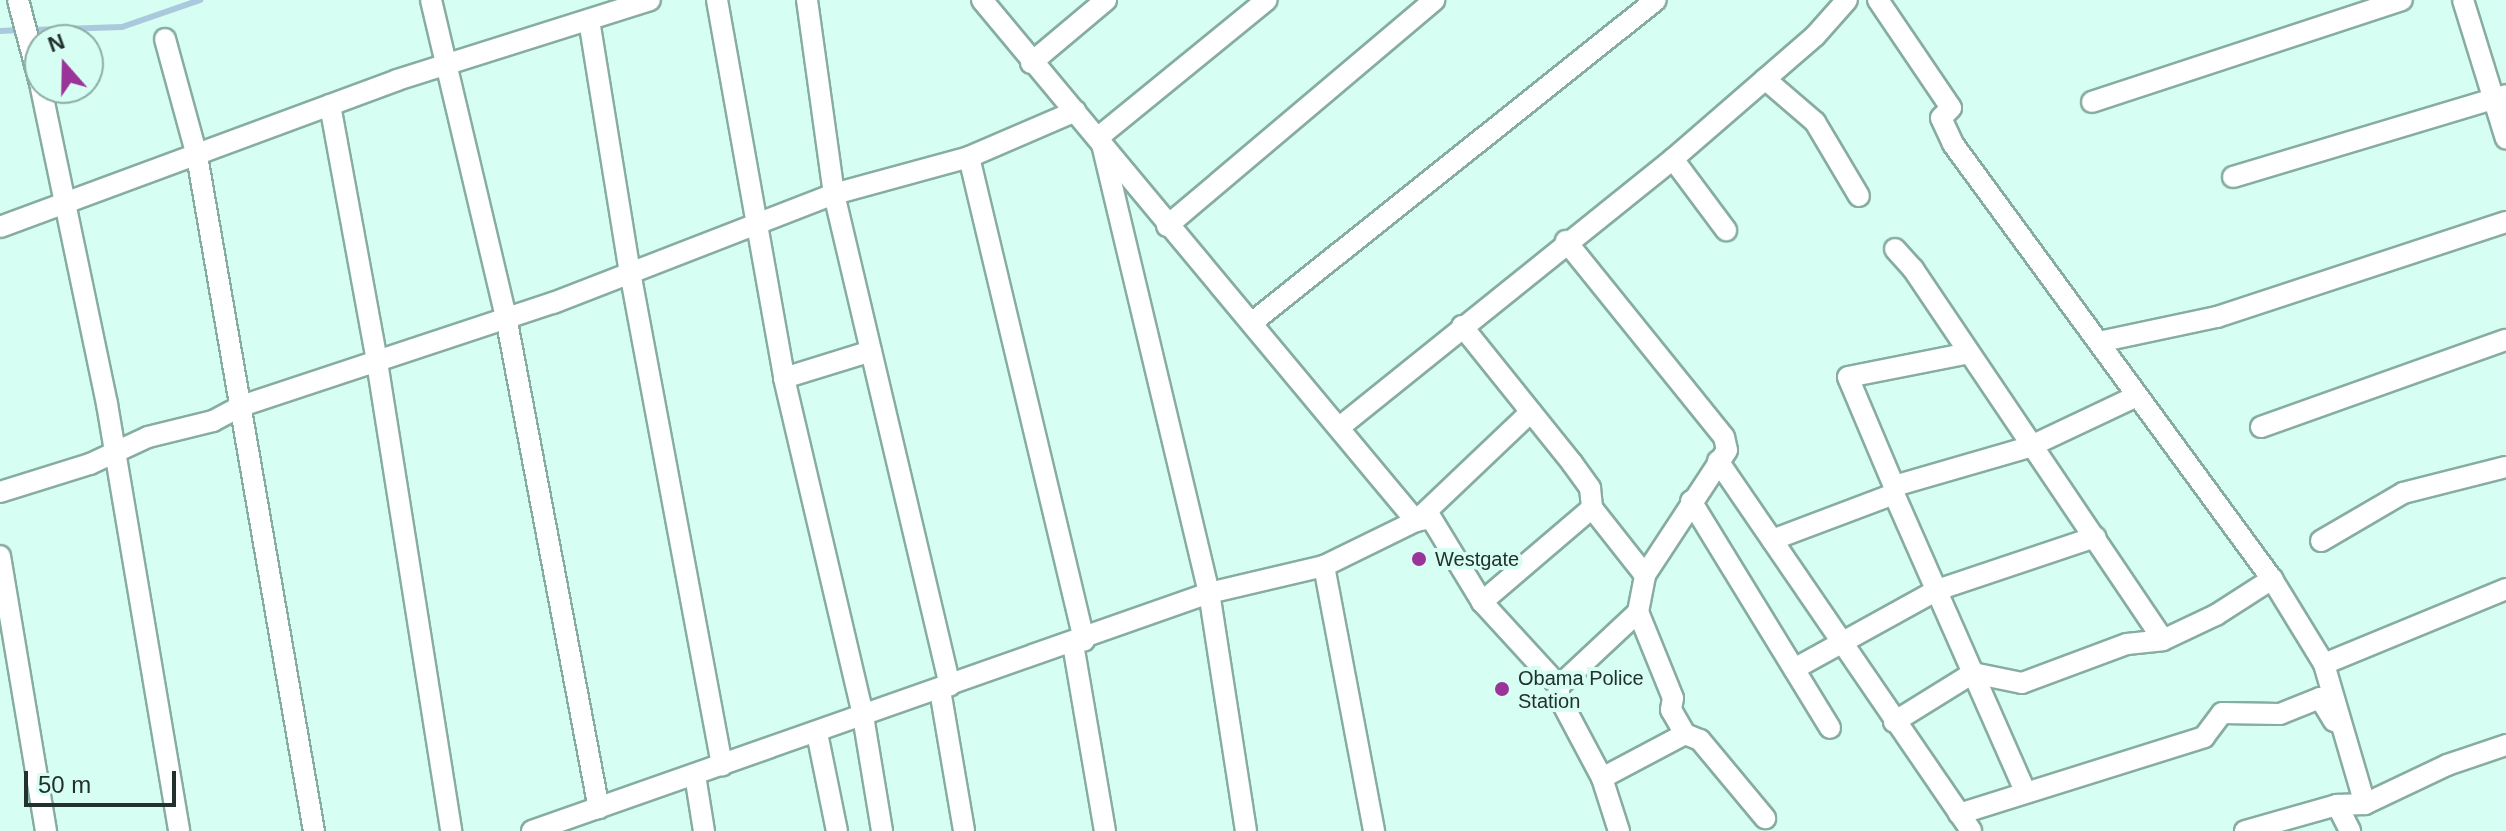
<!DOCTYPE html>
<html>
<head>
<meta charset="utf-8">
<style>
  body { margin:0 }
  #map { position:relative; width:2506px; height:831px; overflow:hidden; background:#d7fef3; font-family:Arial,sans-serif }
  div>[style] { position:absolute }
  .stream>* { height:6px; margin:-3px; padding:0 3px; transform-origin:3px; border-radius:3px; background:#abc9dd }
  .roads { filter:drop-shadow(2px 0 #87aca2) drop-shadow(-2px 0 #87aca2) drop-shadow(0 2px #87aca2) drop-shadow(0 -2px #87aca2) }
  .street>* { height:20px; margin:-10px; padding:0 10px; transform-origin:10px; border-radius:10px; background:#fff }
  .dots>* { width:22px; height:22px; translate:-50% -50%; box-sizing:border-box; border:4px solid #d7fef3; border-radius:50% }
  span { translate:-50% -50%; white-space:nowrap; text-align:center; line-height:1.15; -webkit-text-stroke:8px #d7fef3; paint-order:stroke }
  .poi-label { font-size:20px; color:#22312d }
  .left { translate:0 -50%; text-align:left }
  .north { position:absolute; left:24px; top:24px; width:80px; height:80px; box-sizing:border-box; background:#d7fef3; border:2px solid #8faca4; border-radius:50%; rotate:340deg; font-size:22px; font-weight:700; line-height:32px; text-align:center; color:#22312d }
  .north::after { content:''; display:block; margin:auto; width:28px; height:36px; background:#9a3499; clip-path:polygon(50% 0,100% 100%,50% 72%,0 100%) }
  .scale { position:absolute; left:24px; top:771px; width:152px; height:36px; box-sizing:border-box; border:4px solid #22312d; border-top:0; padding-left:10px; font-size:24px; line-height:28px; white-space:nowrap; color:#22312d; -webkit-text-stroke:6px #d7fef3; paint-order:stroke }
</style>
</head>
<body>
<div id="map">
  <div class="stream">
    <i style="left:32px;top:30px;width:90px;rotate:-1.9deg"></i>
    <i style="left:122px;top:27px;width:83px;rotate:-19.1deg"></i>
    <i style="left:0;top:31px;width:20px;rotate:-3deg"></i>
  </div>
  <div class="roads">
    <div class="street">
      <i style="left:18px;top:0;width:86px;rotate:75.2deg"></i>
      <i style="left:431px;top:0;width:326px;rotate:76.7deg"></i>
      <i style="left:506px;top:317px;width:500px;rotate:79.3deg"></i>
      <i style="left:717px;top:0;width:384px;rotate:79.9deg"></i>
      <i style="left:784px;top:378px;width:347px;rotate:76.8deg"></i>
      <i style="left:863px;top:716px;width:117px;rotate:80.6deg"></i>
      <i style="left:807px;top:0;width:196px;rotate:82.1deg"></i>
      <i style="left:834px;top:194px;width:505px;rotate:76.73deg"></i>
      <i style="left:982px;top:0;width:678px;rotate:50.21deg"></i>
      <i style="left:1416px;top:521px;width:15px;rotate:-11deg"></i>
      <i style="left:1431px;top:518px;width:98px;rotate:58.7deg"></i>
      <i style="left:1482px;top:602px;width:114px;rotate:47.5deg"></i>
      <i style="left:1559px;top:686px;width:11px;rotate:90deg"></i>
      <i style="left:1559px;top:697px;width:92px;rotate:62deg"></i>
      <i style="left:1602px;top:778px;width:56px;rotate:72.2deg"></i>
      <i style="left:1878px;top:0;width:130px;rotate:55.9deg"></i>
      <i style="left:1951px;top:108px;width:14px;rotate:135deg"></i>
      <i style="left:1941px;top:118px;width:29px;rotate:65deg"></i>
      <i style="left:1953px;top:144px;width:539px;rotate:53.75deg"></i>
      <i style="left:2272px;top:579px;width:100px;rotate:58.5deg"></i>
      <i style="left:2324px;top:664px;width:146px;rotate:73.7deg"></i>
      <i style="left:2463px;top:0;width:145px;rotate:72.8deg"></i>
      <i style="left:589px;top:20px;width:255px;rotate:80.8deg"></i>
      <i style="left:630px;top:272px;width:502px;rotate:79.43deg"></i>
      <i style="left:165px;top:39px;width:121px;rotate:74.7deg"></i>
      <i style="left:197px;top:156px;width:685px;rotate:80.17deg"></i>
      <i style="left:1031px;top:63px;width:98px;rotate:-40deg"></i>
      <i style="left:1765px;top:79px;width:66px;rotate:40.7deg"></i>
      <i style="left:1815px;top:122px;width:86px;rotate:59.3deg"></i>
      <i style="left:41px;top:88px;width:323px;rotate:78.2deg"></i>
      <i style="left:107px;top:404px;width:433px;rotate:80.4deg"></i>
      <i style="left:2092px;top:102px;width:326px;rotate:-18.2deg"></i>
      <i style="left:330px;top:105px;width:261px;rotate:79.6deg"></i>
      <i style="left:377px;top:362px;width:475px;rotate:81deg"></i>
      <i style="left:969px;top:157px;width:497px;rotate:76.6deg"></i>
      <i style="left:1673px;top:159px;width:89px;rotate:53.3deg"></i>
      <i style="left:2233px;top:177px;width:285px;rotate:-16.7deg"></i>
      <i style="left:1167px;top:226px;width:350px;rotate:-40.2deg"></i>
      <i style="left:0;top:227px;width:423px;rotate:-20.3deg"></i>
      <i style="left:397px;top:80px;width:265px;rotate:-17.5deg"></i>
      <i style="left:1895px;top:249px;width:27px;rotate:48deg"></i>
      <i style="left:1913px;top:269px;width:447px;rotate:56deg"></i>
      <i style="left:1254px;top:321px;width:514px;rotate:-38.61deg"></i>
      <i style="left:1462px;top:326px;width:176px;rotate:51.2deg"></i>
      <i style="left:1572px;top:463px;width:31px;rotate:54deg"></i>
      <i style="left:1590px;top:488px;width:20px;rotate:84deg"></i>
      <i style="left:1592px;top:508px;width:145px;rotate:139.5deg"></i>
      <i style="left:2099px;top:342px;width:121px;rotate:-12deg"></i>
      <i style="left:2217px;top:317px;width:304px;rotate:-18.2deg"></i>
      <i style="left:784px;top:378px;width:91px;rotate:-17.2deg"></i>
      <i style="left:1341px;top:426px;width:426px;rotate:-38.8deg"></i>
      <i style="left:1673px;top:159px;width:188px;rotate:-40.9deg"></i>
      <i style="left:1815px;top:36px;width:48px;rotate:-48.4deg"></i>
      <i style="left:2261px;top:427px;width:260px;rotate:-19.6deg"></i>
      <i style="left:1718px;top:461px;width:448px;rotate:55.6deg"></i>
      <i style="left:1894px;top:486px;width:118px;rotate:-112.9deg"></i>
      <i style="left:1848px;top:377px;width:123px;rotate:-11.2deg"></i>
      <i style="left:0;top:492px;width:94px;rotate:-17.3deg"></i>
      <i style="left:90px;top:464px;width:64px;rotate:-25deg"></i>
      <i style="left:148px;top:437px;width:67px;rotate:-13.8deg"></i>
      <i style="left:213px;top:421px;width:32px;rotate:-28deg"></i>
      <i style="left:241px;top:406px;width:329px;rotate:-18.3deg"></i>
      <i style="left:553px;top:303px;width:301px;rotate:-21.2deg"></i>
      <i style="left:834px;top:194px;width:140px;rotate:-15.3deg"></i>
      <i style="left:969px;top:157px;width:116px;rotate:-23.3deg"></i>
      <i style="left:1894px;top:494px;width:325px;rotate:66.2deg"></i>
      <i style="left:1691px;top:501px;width:266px;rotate:58.5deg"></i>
      <i style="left:1592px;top:508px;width:85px;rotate:51.7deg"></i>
      <i style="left:1772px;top:540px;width:130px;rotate:-20.7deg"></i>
      <i style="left:1894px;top:494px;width:8px;rotate:-90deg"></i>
      <i style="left:1894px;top:486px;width:141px;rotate:-16.1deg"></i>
      <i style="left:2029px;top:447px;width:119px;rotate:-25.3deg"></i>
      <i style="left:2321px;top:541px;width:95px;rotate:-30.3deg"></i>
      <i style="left:2403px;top:493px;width:106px;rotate:-14.2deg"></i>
      <i style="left:0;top:556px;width:279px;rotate:80.5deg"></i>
      <i style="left:1324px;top:566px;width:270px;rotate:79.3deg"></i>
      <i style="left:1073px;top:644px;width:190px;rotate:80.3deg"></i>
      <i style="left:2324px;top:664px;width:197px;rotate:-22.4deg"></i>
      <i style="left:1794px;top:669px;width:163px;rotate:-28.9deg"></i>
      <i style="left:1937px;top:590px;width:167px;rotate:-18.5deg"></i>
      <i style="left:1559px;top:686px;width:108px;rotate:-43.1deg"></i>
      <i style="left:1638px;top:612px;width:38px;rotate:-79deg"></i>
      <i style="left:1645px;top:575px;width:149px;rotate:-56.7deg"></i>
      <i style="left:1727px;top:450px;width:13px;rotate:-103deg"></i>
      <i style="left:1724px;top:437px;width:252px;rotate:-128.9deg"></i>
      <i style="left:940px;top:690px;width:143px;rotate:80.3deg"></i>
      <i style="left:1894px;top:722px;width:93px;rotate:-31.8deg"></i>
      <i style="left:1973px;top:673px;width:50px;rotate:11.5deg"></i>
      <i style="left:2022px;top:683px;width:112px;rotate:-20.4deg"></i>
      <i style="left:2127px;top:644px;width:36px;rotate:-6deg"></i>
      <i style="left:2163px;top:640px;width:59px;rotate:-25.3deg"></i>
      <i style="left:2216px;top:615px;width:67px;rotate:-32.7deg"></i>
      <i style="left:817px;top:733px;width:100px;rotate:78.5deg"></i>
      <i style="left:1685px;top:734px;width:16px;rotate:22deg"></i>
      <i style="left:1700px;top:740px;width:102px;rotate:50.2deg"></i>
      <i style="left:695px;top:775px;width:57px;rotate:80.9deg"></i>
      <i style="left:1602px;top:778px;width:94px;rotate:-27.9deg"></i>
      <i style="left:1685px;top:734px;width:28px;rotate:-120deg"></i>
      <i style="left:1671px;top:710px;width:12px;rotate:-81deg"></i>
      <i style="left:1673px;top:698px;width:93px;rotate:-112.1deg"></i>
      <i style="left:2337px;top:805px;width:29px;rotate:63deg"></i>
      <i style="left:1959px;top:814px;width:257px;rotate:-17.4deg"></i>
      <i style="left:2204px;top:737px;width:30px;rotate:-53deg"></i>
      <i style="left:2222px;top:713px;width:58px;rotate:1deg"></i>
      <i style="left:2280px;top:714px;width:43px;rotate:-21.8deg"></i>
      <i style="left:2320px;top:698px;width:27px;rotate:59deg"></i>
      <i style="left:532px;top:831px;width:718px;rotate:-19.37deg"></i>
      <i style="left:1209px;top:593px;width:118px;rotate:-13.2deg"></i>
      <i style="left:1324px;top:566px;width:102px;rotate:-26.1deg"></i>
      <i style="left:1416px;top:521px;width:158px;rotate:-43.5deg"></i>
      <i style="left:1246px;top:831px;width:241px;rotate:-98.8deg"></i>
      <i style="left:1209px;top:593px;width:470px;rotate:-103.4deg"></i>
      <i style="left:1100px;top:136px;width:215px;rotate:-39.2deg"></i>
      <i style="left:2245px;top:831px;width:96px;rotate:-15.8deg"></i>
      <i style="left:2337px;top:805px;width:28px;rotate:-2deg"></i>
      <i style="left:2365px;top:804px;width:91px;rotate:-25.4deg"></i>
      <i style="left:2447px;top:765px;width:62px;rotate:-18.7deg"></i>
    </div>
  </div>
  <div class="dots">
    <i style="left:1419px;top:559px;background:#9a3499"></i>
    <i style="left:1502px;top:689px;background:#9a3499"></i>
  </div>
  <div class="poi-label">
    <span class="left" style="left:1435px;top:559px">Westgate</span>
    <span class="left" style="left:1518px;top:690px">Obama Police<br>Station</span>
  </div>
  <div class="north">N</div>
  <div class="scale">50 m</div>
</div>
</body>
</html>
